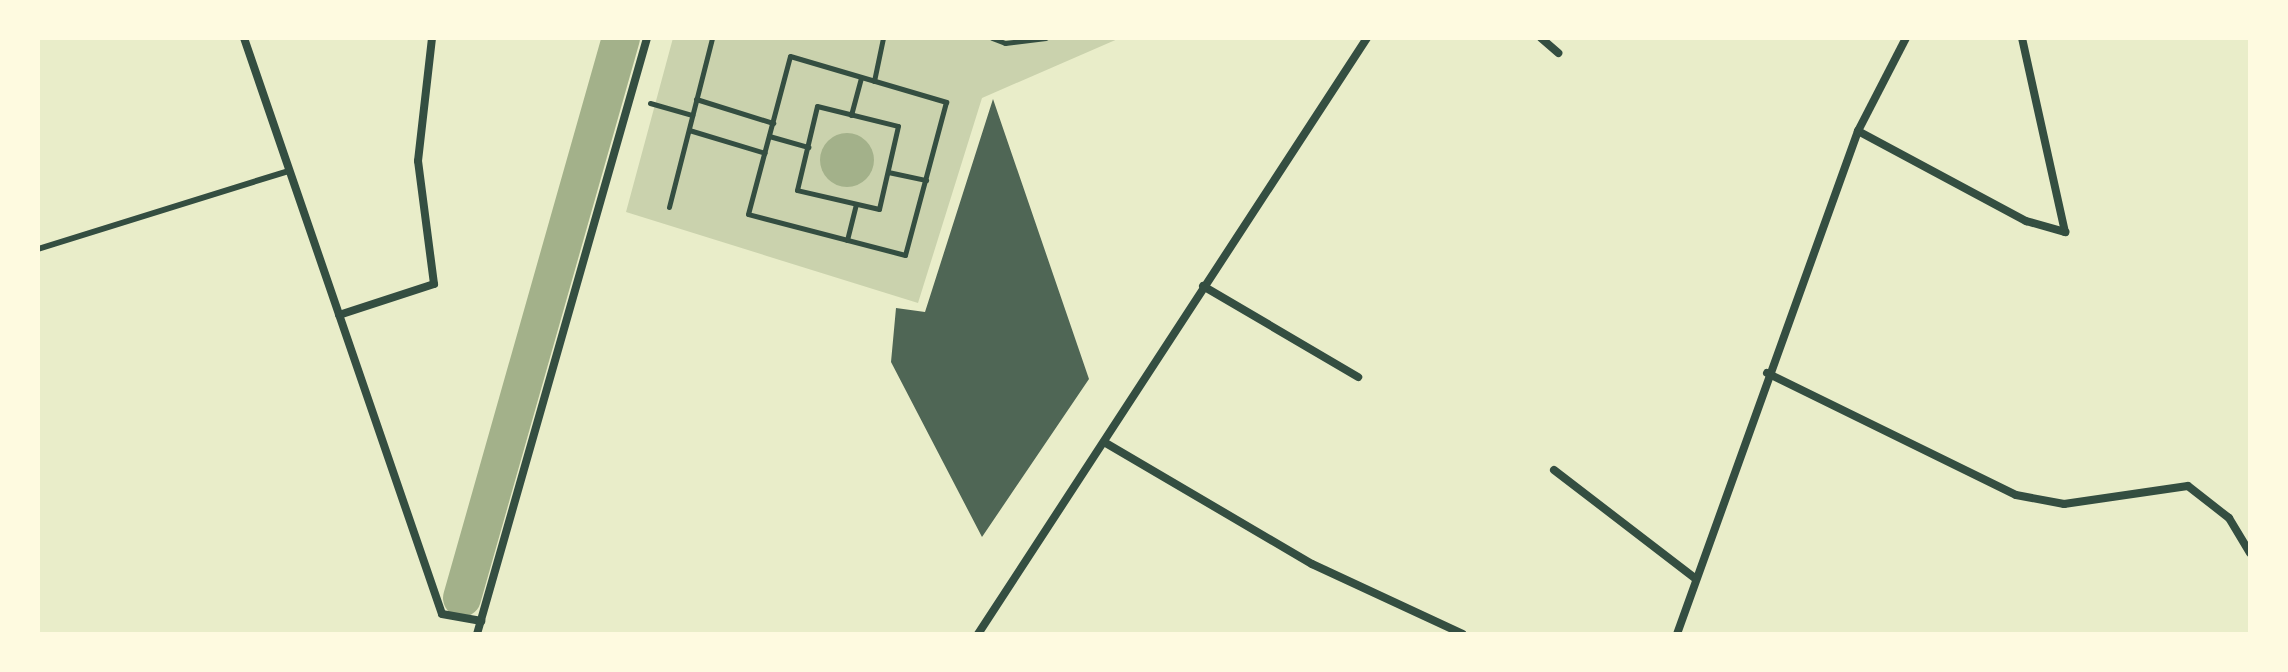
<!DOCTYPE html>
<html>
<head>
<meta charset="utf-8">
<style>
  body { margin:0 }
  #map { position:relative; width:2288px; height:672px; overflow:hidden; background:#e9edc9; font-family:"Playfair Display",serif }
  div>[style] { position:absolute }
  .green>* { inset:0; background:#cad2ad }
  .water>* { inset:0; background:#a3b18a }
  .round { border-radius:50% }
  .canal>* { height:38px; margin:-19px; padding:0 19px; transform-origin:19px; border-radius:19px; background:#a3b18a }
  .building>* { inset:0; background:#4f6655 }
  .path>* { height:5px; margin:-2.5px; padding:0 2.5px; transform-origin:2.5px; border-radius:2.5px; background:#344e41 }
  .service>* { height:6px; margin:-3px; padding:0 3px; transform-origin:3px; border-radius:3px; background:#344e41 }
  .minor>* { height:8px; margin:-4px; padding:0 4px; transform-origin:4px; border-radius:4px; background:#344e41 }
  span { translate:-50% -50%; white-space:nowrap; text-align:center; line-height:1.15; -webkit-text-stroke:7px #fefae0; paint-order:stroke }
  .frame { position:absolute; inset:0; border:40px solid #fefae0; pointer-events:none }
</style>
</head>
<body>
<div id="map">
  <div class="green">
    <i style="clip-path:polygon(673px 38px,1120px 38px,982px 98px,918px 303px,626px 212px)"></i>
  </div>
  <div class="water">
    <i class="round" style="left:820px;top:133px;width:54px;height:54px"></i>
  </div>
  <div class="canal">
    <i style="left:462px;top:598px;width:582px;rotate:-74.15deg"></i>
  </div>
  <div class="building">
    <i style="clip-path:polygon(993px 99px,1089px 379px,982px 537px,891px 362px,896px 308px,925px 312px)"></i>
  </div>
  <div class="path">
    <i style="left:992px;top:38px;width:14px;rotate:21deg"></i>
    <i style="left:1005px;top:43px;width:41px;rotate:-7deg"></i>
    <i style="left:790px;top:56px;width:163px;rotate:16.4deg"></i>
    <i style="left:946px;top:102px;width:158px;rotate:105deg"></i>
    <i style="left:905px;top:255px;width:162px;rotate:-165.4deg"></i>
    <i style="left:748px;top:214px;width:163px;rotate:-75.1deg"></i>
    <i style="left:874px;top:81px;width:44px;rotate:-78.2deg"></i>
    <i style="left:696px;top:99px;width:81px;rotate:17.3deg"></i>
    <i style="left:650px;top:103px;width:44px;rotate:15.9deg"></i>
    <i style="left:817px;top:106px;width:83px;rotate:13.9deg"></i>
    <i style="left:898px;top:126px;width:85px;rotate:102.9deg"></i>
    <i style="left:879px;top:209px;width:84px;rotate:-167deg"></i>
    <i style="left:797px;top:190px;width:86px;rotate:-76.6deg"></i>
    <i style="left:851px;top:115px;width:39px;rotate:-75deg"></i>
    <i style="left:689px;top:130px;width:79px;rotate:16.8deg"></i>
    <i style="left:769px;top:136px;width:41px;rotate:15.8deg"></i>
    <i style="left:888px;top:172px;width:39px;rotate:12deg"></i>
    <i style="left:669px;top:207px;width:174px;rotate:-75.7deg"></i>
    <i style="left:847px;top:240px;width:37px;rotate:-76deg"></i>
  </div>
  <div class="service">
    <i style="left:38px;top:249px;width:263px;rotate:-17.3deg"></i>
  </div>
  <div class="minor">
    <i style="left:244px;top:38px;width:609px;rotate:71.03deg"></i>
    <i style="left:442px;top:614px;width:40px;rotate:10deg"></i>
    <i style="left:1541px;top:38px;width:23px;rotate:41deg"></i>
    <i style="left:1858px;top:131px;width:191px;rotate:28.2deg"></i>
    <i style="left:2026px;top:221px;width:41px;rotate:15.8deg"></i>
    <i style="left:2065px;top:232px;width:199px;rotate:-102.5deg"></i>
    <i style="left:1203px;top:286px;width:180px;rotate:30.4deg"></i>
    <i style="left:339px;top:315px;width:100px;rotate:-18.1deg"></i>
    <i style="left:434px;top:284px;width:124px;rotate:-97.4deg"></i>
    <i style="left:418px;top:161px;width:124px;rotate:-83.5deg"></i>
    <i style="left:1767px;top:373px;width:277px;rotate:26.1deg"></i>
    <i style="left:2016px;top:495px;width:49px;rotate:10.6deg"></i>
    <i style="left:2064px;top:504px;width:125px;rotate:-8.3deg"></i>
    <i style="left:2188px;top:486px;width:52px;rotate:38deg"></i>
    <i style="left:2229px;top:518px;width:41px;rotate:59deg"></i>
    <i style="left:1104px;top:442px;width:241px;rotate:30.4deg"></i>
    <i style="left:1312px;top:564px;width:166px;rotate:24.9deg"></i>
    <i style="left:1554px;top:470px;width:179px;rotate:37.5deg"></i>
    <i style="left:477px;top:634px;width:620px;rotate:-74.08deg"></i>
    <i style="left:978px;top:634px;width:712px;rotate:-56.87deg"></i>
    <i style="left:1677px;top:634px;width:535px;rotate:-70.21deg"></i>
    <i style="left:1858px;top:131px;width:105px;rotate:-62.7deg"></i>
  </div>
  <div class="frame"></div>
</div>
</body>
</html>
